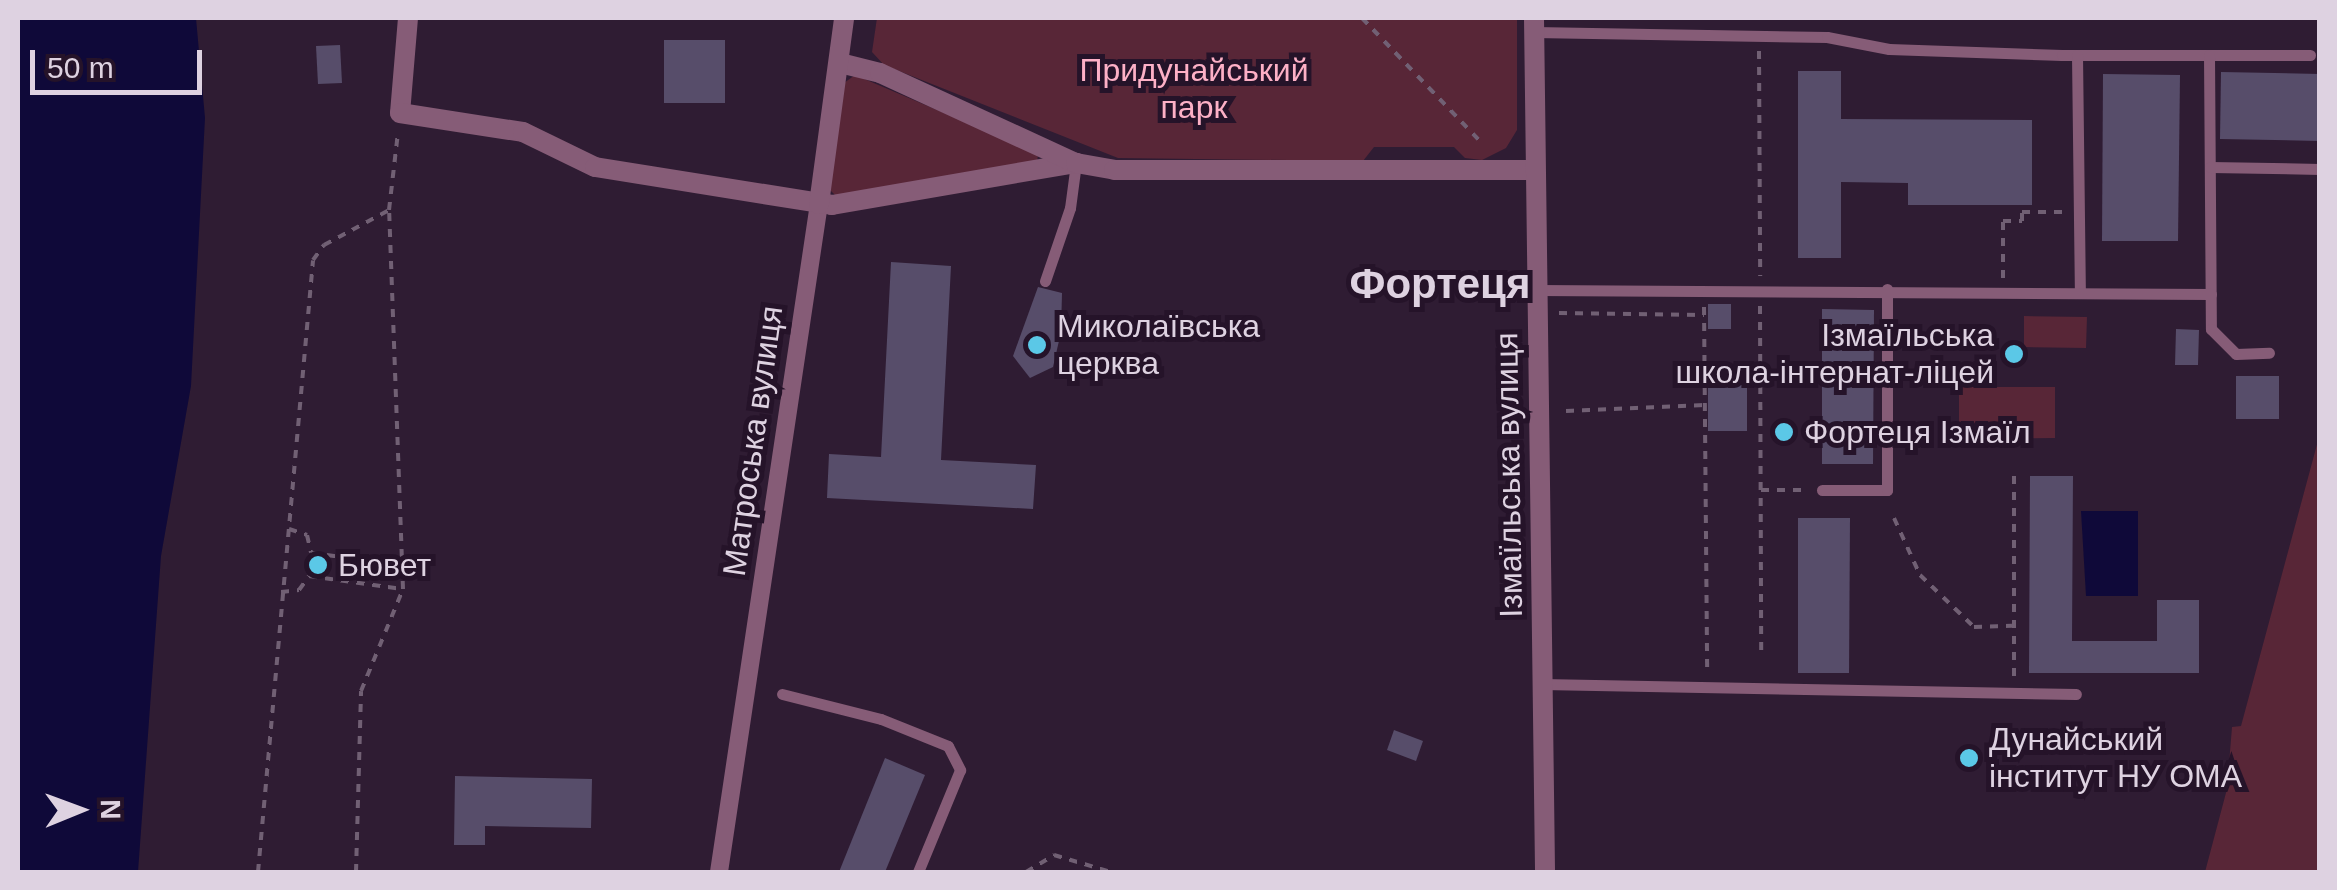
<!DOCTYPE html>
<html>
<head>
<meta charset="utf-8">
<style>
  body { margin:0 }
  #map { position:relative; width:2337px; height:890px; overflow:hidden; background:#2f1c33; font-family:Helvetica,sans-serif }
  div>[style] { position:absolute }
  .green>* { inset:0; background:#582637 }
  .water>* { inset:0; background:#0f0939 }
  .building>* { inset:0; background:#574d6a }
  .path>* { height:4px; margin-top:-2px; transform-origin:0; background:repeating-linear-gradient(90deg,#716074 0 8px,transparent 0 16px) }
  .service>* { height:11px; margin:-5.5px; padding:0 5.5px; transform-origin:5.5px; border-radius:5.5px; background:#865c77 }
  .pedestrian>* { height:18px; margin:-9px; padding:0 9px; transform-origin:9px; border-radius:9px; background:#865c77 }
  .minor>* { height:20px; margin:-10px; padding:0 10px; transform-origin:10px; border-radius:10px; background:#865c77 }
  .tertiary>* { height:20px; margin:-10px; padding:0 10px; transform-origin:10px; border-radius:10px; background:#865c77 }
  .dots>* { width:28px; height:28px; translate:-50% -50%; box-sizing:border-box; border:5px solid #251329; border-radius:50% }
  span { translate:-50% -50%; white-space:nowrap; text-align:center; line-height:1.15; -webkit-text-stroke:10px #251329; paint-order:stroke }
  .park-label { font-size:32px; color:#fdb0c6 }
  .poi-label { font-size:32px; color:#ded2e1 }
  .left { translate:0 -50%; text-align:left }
  .right { translate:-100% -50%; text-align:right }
  .street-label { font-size:32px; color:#ded2e1 }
  .district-label { font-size:42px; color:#ded2e1; font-weight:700 }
  .frame { position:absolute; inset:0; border:20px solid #ded2e1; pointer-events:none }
  .north { position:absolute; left:30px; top:760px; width:100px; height:100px; -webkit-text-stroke:8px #251329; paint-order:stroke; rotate:89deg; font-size:28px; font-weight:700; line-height:40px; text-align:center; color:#ded2e1 }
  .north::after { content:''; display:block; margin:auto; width:35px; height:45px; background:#ded2e1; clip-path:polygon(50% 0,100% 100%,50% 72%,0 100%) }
  .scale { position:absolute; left:30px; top:50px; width:172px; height:45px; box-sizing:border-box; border:5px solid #ded2e1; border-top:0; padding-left:12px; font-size:30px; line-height:35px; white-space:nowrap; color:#ded2e1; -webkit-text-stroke:8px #251329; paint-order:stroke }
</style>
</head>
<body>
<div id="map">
  <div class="green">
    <i style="clip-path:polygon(877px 18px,1517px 18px,1517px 130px,1506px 148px,1482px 160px,1465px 158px,1454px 147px,1374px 147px,1363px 161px,1118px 158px,884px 65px,872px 52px)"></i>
    <i style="clip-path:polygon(855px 75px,1038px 153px,1037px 164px,837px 197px,830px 190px,844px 83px)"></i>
    <i style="clip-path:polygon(2024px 316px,2087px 317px,2086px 348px,2024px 347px)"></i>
    <i style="clip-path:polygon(1959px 387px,2055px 387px,2055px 438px,1959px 439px)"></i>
    <i style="clip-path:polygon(2319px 437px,2319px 872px,2205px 872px,2227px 789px,2232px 727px,2241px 726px)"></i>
  </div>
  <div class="water">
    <i style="clip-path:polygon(18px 18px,196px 18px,205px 118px,191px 386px,161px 556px,138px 872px,18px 872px)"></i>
    <i style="clip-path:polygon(2081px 511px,2138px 511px,2138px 596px,2086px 596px)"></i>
  </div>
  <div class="building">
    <i style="clip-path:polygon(664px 40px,725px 40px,725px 103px,664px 103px)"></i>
    <i style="clip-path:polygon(340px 45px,342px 83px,318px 84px,316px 46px)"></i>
    <i style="clip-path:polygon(1798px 71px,1841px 71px,1841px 119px,2032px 120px,2032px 205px,1908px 205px,1908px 183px,1841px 182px,1841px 258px,1798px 258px)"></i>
    <i style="clip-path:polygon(2221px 72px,2320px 74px,2320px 141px,2220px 139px)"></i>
    <i style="clip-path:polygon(2103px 74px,2180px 75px,2178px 241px,2102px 241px)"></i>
    <i style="clip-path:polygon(891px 262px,951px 266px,941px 460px,1036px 465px,1033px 509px,827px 498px,829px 454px,881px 457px)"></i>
    <i style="clip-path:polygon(1038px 287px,1062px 293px,1061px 332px,1053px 367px,1030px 378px,1013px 356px)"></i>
    <i style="clip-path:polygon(1708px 304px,1731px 304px,1731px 329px,1708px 329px)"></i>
    <i style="clip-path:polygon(1822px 309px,1874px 310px,1873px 464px,1822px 464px)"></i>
    <i style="clip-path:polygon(2176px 329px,2199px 330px,2198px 365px,2175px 365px)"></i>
    <i style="clip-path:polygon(2236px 376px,2279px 376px,2279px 419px,2236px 419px)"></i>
    <i style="clip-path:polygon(1708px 379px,1747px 379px,1747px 431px,1708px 431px)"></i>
    <i style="clip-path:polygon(2030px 476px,2073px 476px,2072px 641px,2157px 641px,2157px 600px,2199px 600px,2199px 673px,2029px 673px)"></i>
    <i style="clip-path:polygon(1798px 518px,1850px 518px,1849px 673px,1798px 673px)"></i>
    <i style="clip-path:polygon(1394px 730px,1423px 741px,1416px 761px,1387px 750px)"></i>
    <i style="clip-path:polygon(885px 758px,925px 775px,885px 872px,839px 872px)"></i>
    <i style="clip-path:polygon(455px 776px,592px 779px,591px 828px,485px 826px,485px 845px,454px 845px)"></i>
  </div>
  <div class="path">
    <i style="left:1362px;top:18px;width:175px;rotate:46.2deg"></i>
    <i style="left:1759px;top:51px;width:225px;rotate:89.7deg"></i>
    <i style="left:2003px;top:278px;width:57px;rotate:-90deg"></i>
    <i style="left:2003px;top:221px;width:19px"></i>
    <i style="left:2022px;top:221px;width:9px;rotate:-90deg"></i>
    <i style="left:2022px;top:212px;width:40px"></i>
    <i style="left:1760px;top:306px;width:346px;rotate:89.8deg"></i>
    <i style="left:1704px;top:307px;width:365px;rotate:89.5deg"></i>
    <i style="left:1559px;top:313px;width:145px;rotate:0.8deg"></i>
    <i style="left:1566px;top:411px;width:139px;rotate:-2.5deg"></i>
    <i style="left:1761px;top:490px;width:46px"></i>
    <i style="left:1894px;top:518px;width:63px;rotate:65.5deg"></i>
    <i style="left:1920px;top:575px;width:75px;rotate:43.9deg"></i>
    <i style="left:1974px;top:627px;width:38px;rotate:-2deg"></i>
    <i style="left:289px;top:529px;width:19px;rotate:18deg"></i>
    <i style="left:307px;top:535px;width:18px;rotate:77deg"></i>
    <i style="left:311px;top:553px;width:93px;rotate:7.4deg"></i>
    <i style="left:281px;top:592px;width:18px;rotate:-6deg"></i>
    <i style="left:299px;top:590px;width:17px;rotate:-54deg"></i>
    <i style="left:309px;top:576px;width:94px;rotate:8deg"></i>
    <i style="left:2014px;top:676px;width:201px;rotate:-90deg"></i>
    <i style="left:258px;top:872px;width:614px;rotate:-84.86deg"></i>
    <i style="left:313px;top:260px;width:19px;rotate:-54deg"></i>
    <i style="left:324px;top:245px;width:74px;rotate:-28.3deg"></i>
    <i style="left:356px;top:872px;width:181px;rotate:-88.4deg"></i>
    <i style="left:361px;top:691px;width:110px;rotate:-67.6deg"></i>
    <i style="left:403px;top:589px;width:379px;rotate:-92.1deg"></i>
    <i style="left:389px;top:210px;width:79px;rotate:-83.4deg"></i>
    <i style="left:1026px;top:872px;width:33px;rotate:-31deg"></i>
    <i style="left:1054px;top:855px;width:59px;rotate:16.6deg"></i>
  </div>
  <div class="service">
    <i style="left:1534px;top:32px;width:293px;rotate:1deg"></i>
    <i style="left:1827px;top:37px;width:63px;rotate:11deg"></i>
    <i style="left:1889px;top:49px;width:173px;rotate:2deg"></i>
    <i style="left:2062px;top:55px;width:248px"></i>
    <i style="left:2077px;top:55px;width:237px;rotate:89.3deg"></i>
    <i style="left:2209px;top:55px;width:274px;rotate:89.6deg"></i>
    <i style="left:2211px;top:329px;width:35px;rotate:45deg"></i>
    <i style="left:2236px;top:354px;width:33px;rotate:-2deg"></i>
    <i style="left:2210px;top:167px;width:110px;rotate:1deg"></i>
    <i style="left:1045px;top:281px;width:77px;rotate:-71.1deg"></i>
    <i style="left:1070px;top:208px;width:45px;rotate:-82.4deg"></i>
    <i style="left:1536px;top:290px;width:675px;rotate:0.34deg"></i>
    <i style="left:1822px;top:490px;width:65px"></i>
    <i style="left:1887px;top:490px;width:201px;rotate:-90deg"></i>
    <i style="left:1542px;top:684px;width:534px;rotate:1.07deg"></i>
    <i style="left:782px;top:694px;width:102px;rotate:14.2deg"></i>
    <i style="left:881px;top:719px;width:72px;rotate:21.9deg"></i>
    <i style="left:948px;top:746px;width:27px;rotate:63deg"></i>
    <i style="left:960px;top:770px;width:110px;rotate:112.4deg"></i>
  </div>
  <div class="pedestrian">
    <i style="left:719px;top:872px;width:675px;rotate:-81.49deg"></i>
  </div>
  <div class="minor">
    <i style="left:408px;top:18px;width:95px;rotate:94.8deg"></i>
    <i style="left:400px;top:113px;width:124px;rotate:8.8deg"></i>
    <i style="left:523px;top:132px;width:80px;rotate:25.9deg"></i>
    <i style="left:595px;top:167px;width:240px;rotate:9.1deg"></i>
    <i style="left:832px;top:205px;width:248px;rotate:-9.8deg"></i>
    <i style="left:840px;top:63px;width:41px;rotate:14deg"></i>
    <i style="left:880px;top:73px;width:216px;rotate:24.7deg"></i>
    <i style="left:1076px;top:163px;width:39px;rotate:10deg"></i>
    <i style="left:1114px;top:170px;width:421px"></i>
    <i style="left:819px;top:204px;width:188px;rotate:-82.3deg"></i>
  </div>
  <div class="tertiary">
    <i style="left:1534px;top:18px;width:854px;rotate:89.26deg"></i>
  </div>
  <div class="dots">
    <i style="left:1037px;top:345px;background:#5bc8e7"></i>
    <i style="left:2014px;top:354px;background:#5bc8e7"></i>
    <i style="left:1784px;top:432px;background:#5bc8e7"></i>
    <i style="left:318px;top:565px;background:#5bc8e7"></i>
    <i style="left:1969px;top:758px;background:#5bc8e7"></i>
  </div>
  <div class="park-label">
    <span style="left:1194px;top:89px">Придунайський<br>парк</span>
  </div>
  <div class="poi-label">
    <span class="left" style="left:1057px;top:345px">Миколаївська<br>церква</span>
    <span class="right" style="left:1994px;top:354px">Ізмаїльська<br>школа-інтернат-ліцей</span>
    <span class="left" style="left:1804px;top:432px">Фортеця Ізмаїл</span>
    <span class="left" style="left:338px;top:565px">Бювет</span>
    <span class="left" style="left:1989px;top:758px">Дунайський<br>інститут НУ ОМА</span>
  </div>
  <div class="street-label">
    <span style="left:753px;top:441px;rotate:-82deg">Матроська вулиця</span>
    <span style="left:1509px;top:475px;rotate:-91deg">Ізмаїльська вулиця</span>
  </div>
  <div class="district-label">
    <span style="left:1440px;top:284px">Фортеця</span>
  </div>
  <div class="frame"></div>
  <div class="north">N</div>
  <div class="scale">50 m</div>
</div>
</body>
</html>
